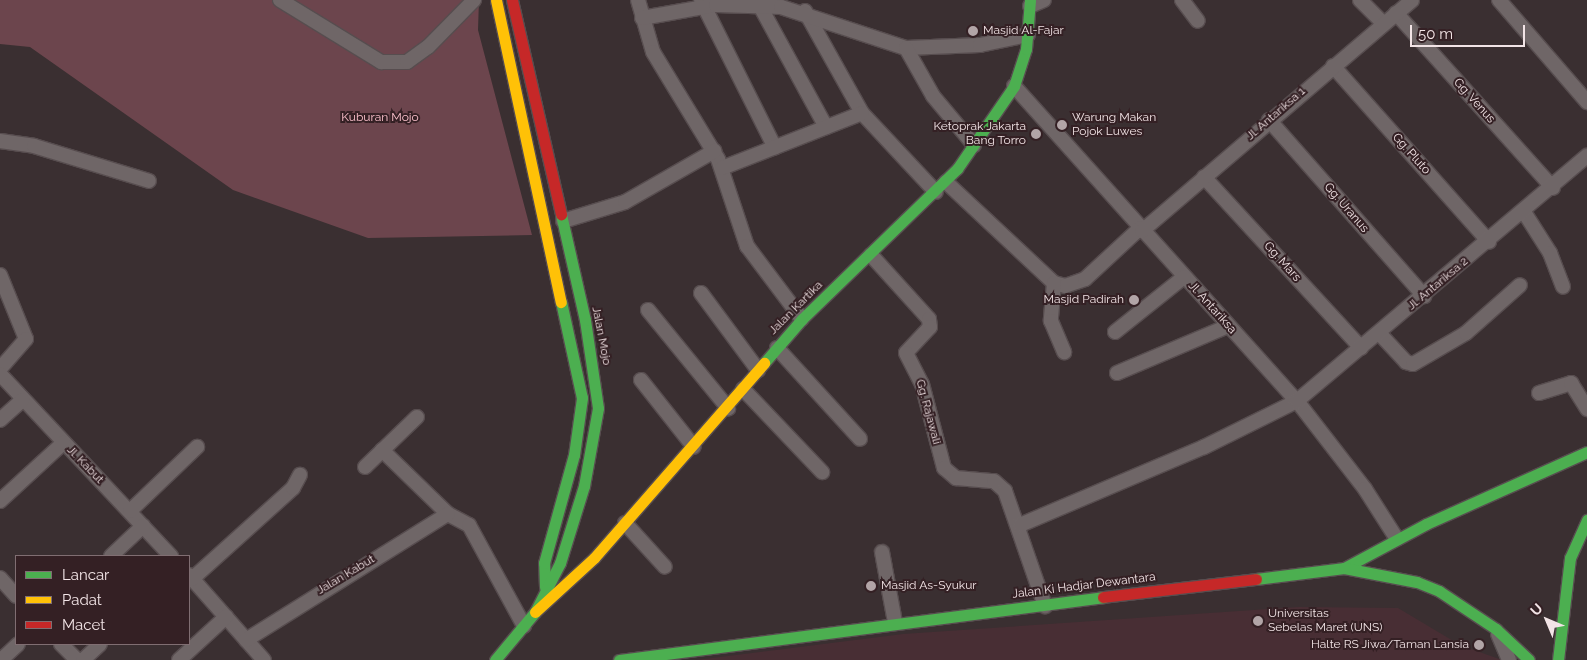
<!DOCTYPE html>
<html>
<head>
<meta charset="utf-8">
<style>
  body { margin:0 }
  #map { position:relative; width:1587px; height:660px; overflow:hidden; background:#3a2f31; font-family:Raleway,sans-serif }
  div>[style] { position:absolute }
  .built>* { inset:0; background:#482e34 }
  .green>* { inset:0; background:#6c454d }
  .roads { filter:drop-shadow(1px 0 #574d4f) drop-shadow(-1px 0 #574d4f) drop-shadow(0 1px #574d4f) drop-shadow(0 -1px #574d4f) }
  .street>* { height:14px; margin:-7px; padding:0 7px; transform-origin:7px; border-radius:7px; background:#6f6667 }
  .fast>* { height:11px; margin:-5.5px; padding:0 5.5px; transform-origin:5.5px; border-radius:5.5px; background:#4caf50 }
  .slow>* { height:11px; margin:-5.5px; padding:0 5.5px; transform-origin:5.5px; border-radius:5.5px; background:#ffc107 }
  .jam>* { height:11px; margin:-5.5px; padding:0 5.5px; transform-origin:5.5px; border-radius:5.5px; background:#c62828 }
  .dots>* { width:14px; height:14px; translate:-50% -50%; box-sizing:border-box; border:2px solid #342024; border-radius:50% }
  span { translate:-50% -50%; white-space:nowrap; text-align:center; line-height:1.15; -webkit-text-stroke:4px #342024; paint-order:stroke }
  .poi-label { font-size:12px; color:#f2e4e6 }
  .left { translate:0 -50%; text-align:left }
  .right { translate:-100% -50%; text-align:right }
  .street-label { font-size:12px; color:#f2e4e6 }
  .park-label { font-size:12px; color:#fdc2cd }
  .legend { position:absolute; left:15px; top:555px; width:175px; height:90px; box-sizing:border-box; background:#342024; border:1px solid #806e72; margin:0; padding:6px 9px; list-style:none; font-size:15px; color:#f2e4e6 }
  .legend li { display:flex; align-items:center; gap:10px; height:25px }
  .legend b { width:25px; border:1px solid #806e72 }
  .north { position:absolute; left:1522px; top:595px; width:50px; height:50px; -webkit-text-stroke:4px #342024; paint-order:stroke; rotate:315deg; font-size:14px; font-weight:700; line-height:20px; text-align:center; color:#f2e4e6 }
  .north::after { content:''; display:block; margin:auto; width:18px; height:22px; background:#f2e4e6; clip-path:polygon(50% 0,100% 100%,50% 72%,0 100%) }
  .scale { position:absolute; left:1410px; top:25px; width:115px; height:22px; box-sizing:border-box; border:2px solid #f2e4e6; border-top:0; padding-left:6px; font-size:15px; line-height:18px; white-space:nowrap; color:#f2e4e6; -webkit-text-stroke:4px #342024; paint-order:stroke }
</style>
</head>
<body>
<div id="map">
  <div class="built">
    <i style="clip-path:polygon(1299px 607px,1398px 608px,1460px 645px,1502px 660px,696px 660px,903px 634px)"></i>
  </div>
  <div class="green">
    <i style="clip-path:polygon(0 0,479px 0,478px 30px,532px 235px,368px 238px,233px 190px,30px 47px,0 44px)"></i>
  </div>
  <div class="roads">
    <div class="street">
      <i style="left:280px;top:0;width:119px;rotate:31.5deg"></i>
      <i style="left:381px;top:62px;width:26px"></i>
      <i style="left:407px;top:62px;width:26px;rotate:-36deg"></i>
      <i style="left:428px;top:47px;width:66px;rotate:-45.6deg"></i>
      <i style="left:638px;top:0;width:54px;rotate:73.9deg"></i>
      <i style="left:653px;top:52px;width:125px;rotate:58.7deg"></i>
      <i style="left:718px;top:159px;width:92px;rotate:71.6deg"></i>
      <i style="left:747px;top:246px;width:91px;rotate:53deg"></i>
      <i style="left:701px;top:0;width:165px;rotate:63.4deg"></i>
      <i style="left:1182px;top:0;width:26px;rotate:53deg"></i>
      <i style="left:1360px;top:0;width:33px;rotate:45deg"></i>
      <i style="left:1499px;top:0;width:135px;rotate:49.2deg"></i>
      <i style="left:760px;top:6px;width:138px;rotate:61.4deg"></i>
      <i style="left:1030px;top:6px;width:15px;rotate:-23deg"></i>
      <i style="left:805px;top:11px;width:117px;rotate:60.8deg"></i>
      <i style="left:862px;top:113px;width:108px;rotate:46.9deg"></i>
      <i style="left:1396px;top:13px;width:235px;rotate:48.1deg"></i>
      <i style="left:642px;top:18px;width:75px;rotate:-10deg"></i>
      <i style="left:716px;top:5px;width:65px;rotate:1.8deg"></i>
      <i style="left:781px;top:7px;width:132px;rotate:18.2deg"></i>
      <i style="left:906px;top:48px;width:74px;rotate:-2.3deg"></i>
      <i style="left:980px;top:45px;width:49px;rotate:-11.8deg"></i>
      <i style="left:906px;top:48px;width:55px;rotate:60.6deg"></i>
      <i style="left:933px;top:96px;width:64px;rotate:50.1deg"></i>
      <i style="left:1333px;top:66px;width:235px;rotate:48.4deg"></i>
      <i style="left:1014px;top:86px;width:423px;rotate:48.1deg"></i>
      <i style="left:1297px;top:401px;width:111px;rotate:52.3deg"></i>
      <i style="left:1365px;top:489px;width:59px;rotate:57.4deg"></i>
      <i style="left:1269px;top:120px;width:235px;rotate:48.6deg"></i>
      <i style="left:0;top:141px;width:34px;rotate:8deg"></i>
      <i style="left:34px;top:146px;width:120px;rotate:16.9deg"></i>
      <i style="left:722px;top:168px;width:150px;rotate:-21.4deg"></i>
      <i style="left:1204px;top:177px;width:232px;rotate:47.4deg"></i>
      <i style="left:946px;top:182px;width:148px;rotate:43.1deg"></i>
      <i style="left:1054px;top:283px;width:11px;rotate:15deg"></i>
      <i style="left:1065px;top:286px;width:21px;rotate:-19deg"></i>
      <i style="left:1085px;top:279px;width:75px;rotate:-42.8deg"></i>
      <i style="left:1524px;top:212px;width:49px;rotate:57.6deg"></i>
      <i style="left:1550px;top:253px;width:36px;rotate:69deg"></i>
      <i style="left:563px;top:221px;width:65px;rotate:-17deg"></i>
      <i style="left:625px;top:202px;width:103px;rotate:-29.8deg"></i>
      <i style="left:1142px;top:231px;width:355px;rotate:-40.5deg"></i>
      <i style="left:871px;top:255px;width:86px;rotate:47.8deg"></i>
      <i style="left:929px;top:319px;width:8px;rotate:83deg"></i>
      <i style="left:930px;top:327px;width:35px;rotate:133deg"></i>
      <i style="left:906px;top:353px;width:35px;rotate:63deg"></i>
      <i style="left:922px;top:384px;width:87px;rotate:75.3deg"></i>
      <i style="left:944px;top:468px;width:16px;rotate:40deg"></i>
      <i style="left:956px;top:478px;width:38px;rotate:5deg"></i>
      <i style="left:994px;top:481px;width:15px;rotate:42deg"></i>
      <i style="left:1005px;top:491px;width:122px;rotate:70.8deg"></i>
      <i style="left:0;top:275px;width:69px;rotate:67.9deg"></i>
      <i style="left:26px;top:339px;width:40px;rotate:131deg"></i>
      <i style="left:1054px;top:283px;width:38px;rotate:95deg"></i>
      <i style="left:1051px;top:321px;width:34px;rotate:67deg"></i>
      <i style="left:701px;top:293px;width:96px;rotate:53.5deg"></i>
      <i style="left:648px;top:310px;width:127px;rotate:50.8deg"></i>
      <i style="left:1115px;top:332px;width:88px;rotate:-38.6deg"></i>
      <i style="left:1379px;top:333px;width:40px;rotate:47deg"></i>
      <i style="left:1406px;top:362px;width:7px;rotate:16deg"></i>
      <i style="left:1413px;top:364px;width:61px;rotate:-30.3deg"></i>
      <i style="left:1466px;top:333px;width:72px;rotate:-41.6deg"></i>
      <i style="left:777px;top:348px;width:123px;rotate:47.6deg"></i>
      <i style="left:1117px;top:373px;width:121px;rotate:-22.9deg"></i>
      <i style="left:0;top:374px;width:250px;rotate:46.8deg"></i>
      <i style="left:641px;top:380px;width:85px;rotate:51.7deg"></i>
      <i style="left:743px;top:389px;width:115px;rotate:46.4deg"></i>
      <i style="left:1539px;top:393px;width:34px;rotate:-17deg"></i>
      <i style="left:1571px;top:383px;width:31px;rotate:58deg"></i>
      <i style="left:0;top:420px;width:30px;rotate:-42deg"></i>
      <i style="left:382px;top:450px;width:92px;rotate:44.1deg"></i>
      <i style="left:448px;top:514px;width:24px;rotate:28deg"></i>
      <i style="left:469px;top:525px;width:115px;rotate:61.4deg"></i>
      <i style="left:365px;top:467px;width:72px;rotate:-43.9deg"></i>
      <i style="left:0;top:501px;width:86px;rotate:-42.6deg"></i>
      <i style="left:130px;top:511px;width:93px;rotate:-43.7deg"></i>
      <i style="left:625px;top:523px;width:59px;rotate:47.7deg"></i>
      <i style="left:1020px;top:525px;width:200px;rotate:-23deg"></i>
      <i style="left:1204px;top:447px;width:104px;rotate:-26.3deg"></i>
      <i style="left:1297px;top:401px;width:380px;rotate:-40.2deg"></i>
      <i style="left:882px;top:552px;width:71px;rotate:79.5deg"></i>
      <i style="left:111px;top:556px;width:44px;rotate:-43.2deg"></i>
      <i style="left:189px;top:575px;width:113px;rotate:48.6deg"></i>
      <i style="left:0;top:578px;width:24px;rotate:48deg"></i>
      <i style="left:192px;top:579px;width:136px;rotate:-42deg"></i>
      <i style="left:293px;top:488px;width:15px;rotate:-62deg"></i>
      <i style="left:1498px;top:634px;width:28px;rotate:67deg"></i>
      <i style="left:246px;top:640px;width:238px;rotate:-32deg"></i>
      <i style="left:61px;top:644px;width:23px;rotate:45deg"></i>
      <i style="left:1px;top:660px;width:23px;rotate:-43deg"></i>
      <i style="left:83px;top:660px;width:23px;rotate:-43deg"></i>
      <i style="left:179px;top:660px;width:64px;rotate:-42.5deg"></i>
    </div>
    <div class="fast">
      <i style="left:764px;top:363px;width:58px;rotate:-49.2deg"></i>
      <i style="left:802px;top:319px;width:216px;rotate:-44.1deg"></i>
      <i style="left:957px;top:169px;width:101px;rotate:-55.5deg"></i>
      <i style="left:1014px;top:86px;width:39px;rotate:-72deg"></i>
      <i style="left:1026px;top:49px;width:49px;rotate:-85.3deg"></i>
      <i style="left:1344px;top:568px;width:93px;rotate:-28.2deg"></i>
      <i style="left:1426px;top:524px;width:176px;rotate:-24.1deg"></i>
      <i style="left:1256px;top:579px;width:89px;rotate:-7.1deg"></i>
      <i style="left:1344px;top:568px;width:74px;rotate:10.9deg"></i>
      <i style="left:1417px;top:582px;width:24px;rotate:22deg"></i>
      <i style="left:1439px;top:591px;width:69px;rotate:33.7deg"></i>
      <i style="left:1496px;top:629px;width:45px;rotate:43.2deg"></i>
      <i style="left:545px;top:587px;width:24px;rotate:-92deg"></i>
      <i style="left:544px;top:563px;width:112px;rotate:-74.5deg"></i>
      <i style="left:574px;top:455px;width:58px;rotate:-82deg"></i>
      <i style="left:582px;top:398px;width:98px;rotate:-102.3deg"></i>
      <i style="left:495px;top:660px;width:62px;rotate:-50.2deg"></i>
      <i style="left:535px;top:612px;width:55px;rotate:-63deg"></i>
      <i style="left:560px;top:563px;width:81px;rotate:-72.7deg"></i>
      <i style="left:584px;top:486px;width:79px;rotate:-79.8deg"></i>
      <i style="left:598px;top:408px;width:89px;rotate:-98.4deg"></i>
      <i style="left:585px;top:320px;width:109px;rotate:-102.8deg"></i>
      <i style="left:619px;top:660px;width:488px;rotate:-7.4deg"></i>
      <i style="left:1558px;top:660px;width:103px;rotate:-83.3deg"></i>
      <i style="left:1570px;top:558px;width:42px;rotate:-65.9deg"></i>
    </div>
    <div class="slow">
      <i style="left:496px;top:0;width:309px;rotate:77.9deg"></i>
      <i style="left:535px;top:612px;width:80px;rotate:-42.5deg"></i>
      <i style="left:594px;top:558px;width:259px;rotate:-48.9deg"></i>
    </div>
    <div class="jam">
      <i style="left:512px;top:0;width:220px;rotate:77.1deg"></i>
      <i style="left:1103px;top:597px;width:154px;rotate:-6.7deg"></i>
    </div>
  </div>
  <div class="dots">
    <i style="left:973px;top:31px;background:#b2a5a7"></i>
    <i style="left:1062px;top:125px;background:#b2a5a7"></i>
    <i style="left:1036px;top:134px;background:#b2a5a7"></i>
    <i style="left:1134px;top:300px;background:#b2a5a7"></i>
    <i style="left:871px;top:586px;background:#b2a5a7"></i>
    <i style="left:1258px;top:621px;background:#b2a5a7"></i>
    <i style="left:1479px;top:645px;background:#b2a5a7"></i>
  </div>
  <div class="poi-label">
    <span class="left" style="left:983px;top:31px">Masjid Al-Fajar</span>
    <span class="left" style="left:1072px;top:125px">Warung Makan<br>Pojok Luwes</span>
    <span class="right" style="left:1026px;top:134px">Ketoprak Jakarta<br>Bang Torro</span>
    <span class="right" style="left:1124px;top:300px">Masjid Padirah</span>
    <span class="left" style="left:881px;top:586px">Masjid As-Syukur</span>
    <span class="left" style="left:1268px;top:621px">Universitas<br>Sebelas Maret (UNS)</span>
    <span class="right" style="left:1469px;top:645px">Halte RS Jiwa/Taman Lansia</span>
  </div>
  <div class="street-label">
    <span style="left:1474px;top:101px;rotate:48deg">Gg. Venus</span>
    <span style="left:1276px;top:114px;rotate:-41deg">Jl. Antariksa 1</span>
    <span style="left:1411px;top:154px;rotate:48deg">Gg. Pluto</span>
    <span style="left:1346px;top:208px;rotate:49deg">Gg. Uranus</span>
    <span style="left:1282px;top:262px;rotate:48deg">Gg. Mars</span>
    <span style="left:1438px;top:284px;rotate:-40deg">Jl. Antariksa 2</span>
    <span style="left:796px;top:308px;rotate:-45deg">Jalan Kartika</span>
    <span style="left:1212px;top:308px;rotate:48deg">Jl. Antariksa</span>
    <span style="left:601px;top:336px;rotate:79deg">Jalan Mojo</span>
    <span style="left:928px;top:412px;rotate:75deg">Gg. Rajawali</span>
    <span style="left:85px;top:465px;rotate:46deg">Jl. Kabut</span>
    <span style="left:346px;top:575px;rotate:-31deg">Jalan Kabut</span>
    <span style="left:1084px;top:586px;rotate:-7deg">Jalan Ki Hadjar Dewantara</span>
  </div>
  <div class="park-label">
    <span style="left:380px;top:118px">Kuburan Mojo</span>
  </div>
  <ul class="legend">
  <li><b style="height:6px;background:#4caf50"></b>Lancar</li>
  <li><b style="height:6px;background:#ffc107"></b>Padat</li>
  <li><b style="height:6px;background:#c62828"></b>Macet</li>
  </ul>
  <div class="north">U</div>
  <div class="scale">50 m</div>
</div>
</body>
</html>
